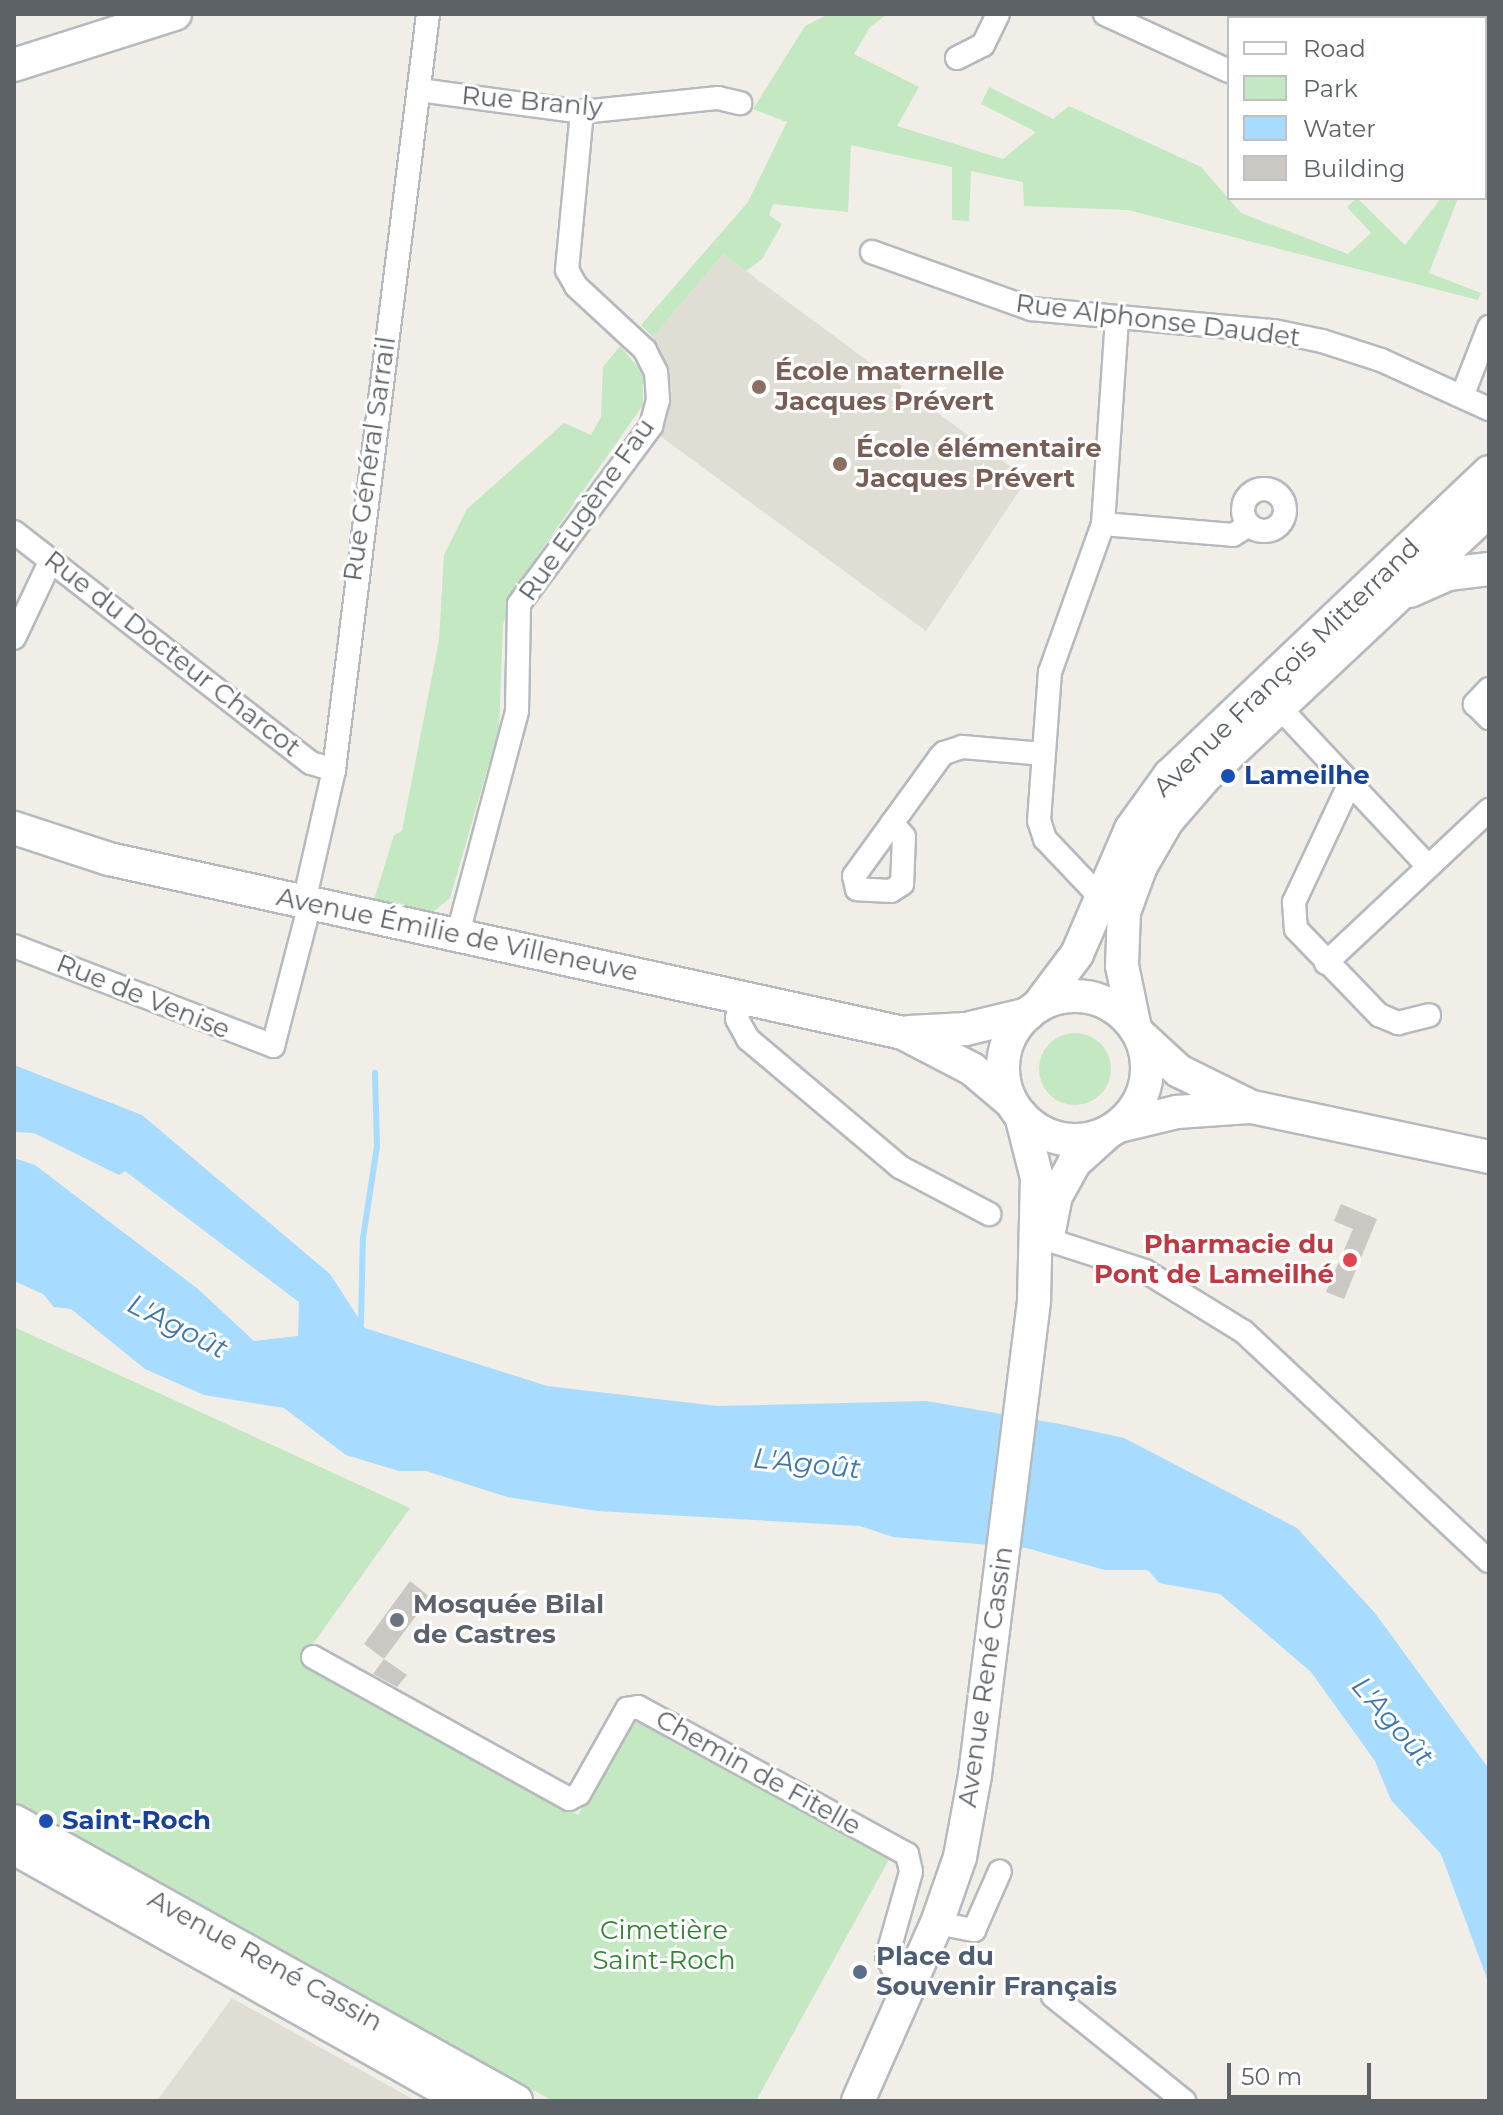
<!DOCTYPE html>
<html>
<head>
<meta charset="utf-8">
<style>
  body { margin:0 }
  #map { position:relative; width:1503px; height:2115px; overflow:hidden; background:#f0eee6; font-family:Montserrat,sans-serif }
  div>[style] { position:absolute }
  .education>* { inset:0; background:#e0ddd4 }
  .green>* { inset:0; background:#c3e8c2 }
  .round { border-radius:50% }
  .water>* { inset:0; background:#a7dbff }
  .stream>* { height:6px; margin:-3px; padding:0 3px; transform-origin:3px; border-radius:3px; background:#a7dbff }
  .building>* { inset:0; background:#cbc8c3 }
  .roads { filter:drop-shadow(2px 0 #b6b9bd) drop-shadow(-2px 0 #b6b9bd) drop-shadow(0 2px #b6b9bd) drop-shadow(0 -2px #b6b9bd) }
  .street>* { height:22px; margin:-11px; padding:0 11px; transform-origin:11px; border-radius:11px; background:#fff }
  .street>.ring { margin:-11px; padding:0; box-sizing:content-box; background:none; border:22px solid #fff; border-radius:50% }
  .secondary>* { height:32px; margin:-16px; padding:0 16px; transform-origin:16px; border-radius:16px; background:#fff }
  .secondary>.ring { margin:-16px; padding:0; box-sizing:content-box; background:none; border:32px solid #fff; border-radius:50% }
  .dots>* { width:22px; height:22px; translate:-50% -50%; box-sizing:border-box; border:4px solid #fff; border-radius:50% }
  span { translate:-50% -50%; white-space:nowrap; text-align:center; line-height:1.15; -webkit-text-stroke:6px #fff; paint-order:stroke }
  .street-label { font-size:26px; color:#5d6267 }
  .education-label { font-size:26px; color:#785e54; font-weight:700 }
  .left { translate:0 -50%; text-align:left }
  .transit-label { font-size:26px; color:#164399; font-weight:700 }
  .health-label { font-size:26px; color:#be3a42; font-weight:700 }
  .right { translate:-100% -50%; text-align:right }
  .worship-label { font-size:26px; color:#5b616d; font-weight:700 }
  .park-label { font-size:26px; color:#318233 }
  .service-label { font-size:26px; color:#4e5e75; font-weight:700 }
  .water-label { font-size:28px; color:#3c76ad; font-style:italic }
  .frame { position:absolute; inset:0; border:16px solid #5d6267; pointer-events:none }
  .legend { position:absolute; left:1227px; top:16px; width:260px; height:184px; box-sizing:border-box; background:#fff; border:2px solid #bec0c2; margin:0; padding:10px 14px; list-style:none; font-size:24px; color:#5d6267 }
  .legend li { display:flex; align-items:center; gap:16px; height:40px }
  .legend b { width:40px; border:2px solid #bec0c2 }
  .scale { position:absolute; left:1227px; top:2063px; width:144px; height:36px; box-sizing:border-box; border:4px solid #5d6267; border-top:0; padding-left:10px; font-size:24px; line-height:28px; white-space:nowrap; color:#5d6267; -webkit-text-stroke:6px #fff; paint-order:stroke }
</style>
</head>
<body>
<div id="map">
  <div class="education">
    <i style="clip-path:polygon(723px 254px,1027px 479px,926px 631px,660px 436px,672px 390px,653px 337px)"></i>
    <i style="clip-path:polygon(232px 1998px,416px 2101px,157px 2101px)"></i>
  </div>
  <div class="green">
    <i style="clip-path:polygon(829px 14px,887px 14px,870px 27px,854px 54px,919px 87px,897px 126px,1003px 159px,1036px 132px,981px 104px,989px 87px,1053px 119px,1069px 106px,1201px 167px,1241px 213px,1348px 254px,1371px 233px,1347px 207px,1357px 198px,1405px 245px,1441px 198px,1458px 198px,1429px 273px,1481px 293px,1478px 300px,1128px 210px,1024px 206px,1023px 182px,971px 171px,969px 221px,952px 220px,952px 167px,851px 145px,848px 212px,773px 204px,769px 215px,782px 224px,762px 259px,746px 271px,723px 254px,653px 337px,641px 325px,748px 202px,787px 122px,753px 109px,805px 26px)"></i>
    <i style="clip-path:polygon(620px 346px,643px 373px,643px 405px,512px 592px,503px 625px,499px 729px,450px 898px,433px 912px,374px 900px,394px 835px,402px 831px,439px 640px,444px 555px,467px 509px,564px 423px,591px 435px,601px 417px,603px 367px)"></i>
    <i class="round" style="left:1039px;top:1033px;width:72px;height:72px"></i>
    <i style="clip-path:polygon(14px 1327px,410px 1508px,300px 1662px,578px 1815px,634px 1713px,892px 1854px,756px 2101px,553px 2101px,14px 1803px)"></i>
  </div>
  <div class="water">
    <i style="clip-path:polygon(14px 1065px,142px 1115px,330px 1274px,365px 1328px,547px 1386px,717px 1406px,926px 1401px,1060px 1424px,1124px 1438px,1297px 1528px,1375px 1613px,1489px 1769px,1489px 1984px,1441px 1854px,1391px 1800px,1375px 1761px,1311px 1672px,1220px 1594px,1159px 1583px,1148px 1570px,1105px 1570px,1026px 1548px,893px 1537px,860px 1526px,597px 1511px,507px 1497px,426px 1471px,399px 1471px,346px 1455px,284px 1408px,204px 1395px,145px 1369px,71px 1309px,54px 1307px,43px 1294px,14px 1281px,14px 1158px,35px 1165px,198px 1289px,254px 1341px,298px 1336px,299px 1302px,125px 1171px,119px 1175px,34px 1133px,14px 1132px)"></i>
  </div>
  <div class="stream">
    <i style="left:361px;top:1323px;width:85px;rotate:-88.7deg"></i>
    <i style="left:363px;top:1238px;width:93px;rotate:-81.3deg"></i>
    <i style="left:377px;top:1146px;width:73px;rotate:-91.6deg"></i>
  </div>
  <div class="building">
    <i style="clip-path:polygon(1341px 1204px,1377px 1219px,1344px 1299px,1326px 1292px,1353px 1229px,1334px 1221px)"></i>
    <i style="clip-path:polygon(410px 1581px,430px 1597px,384px 1659px,364px 1644px)"></i>
    <i style="clip-path:polygon(384px 1659px,407px 1675px,397px 1687px,373px 1674px)"></i>
  </div>
  <div class="roads">
    <div class="street">
      <i style="left:1105px;top:14px;width:136px;rotate:24.7deg"></i>
      <i style="left:1485px;top:43px;width:6px;rotate:-45deg"></i>
      <i style="left:957px;top:58px;width:29px;rotate:-27deg"></i>
      <i style="left:983px;top:45px;width:34px;rotate:-64deg"></i>
      <i style="left:419px;top:90px;width:164px;rotate:7.7deg"></i>
      <i style="left:582px;top:112px;width:137px;rotate:-5.9deg"></i>
      <i style="left:718px;top:98px;width:23px;rotate:13deg"></i>
      <i style="left:872px;top:252px;width:169px;rotate:19.7deg"></i>
      <i style="left:1031px;top:309px;width:244px;rotate:5.2deg"></i>
      <i style="left:1274px;top:331px;width:49px;rotate:11.8deg"></i>
      <i style="left:1322px;top:341px;width:62px;rotate:17.9deg"></i>
      <i style="left:1381px;top:360px;width:119px;rotate:24.4deg"></i>
      <i style="left:1463px;top:394px;width:72px;rotate:-68.8deg"></i>
      <i class="ring" style="left:1243px;top:489px;width:20px;height:20px"></i>
      <i style="left:1103px;top:524px;width:130px;rotate:4.8deg"></i>
      <i style="left:1233px;top:535px;width:19px;rotate:-32deg"></i>
      <i style="left:14px;top:532px;width:376px;rotate:37.9deg"></i>
      <i style="left:311px;top:763px;width:24px;rotate:17deg"></i>
      <i style="left:14px;top:638px;width:86px;rotate:-64.6deg"></i>
      <i style="left:1489px;top:689px;width:21px;rotate:133deg"></i>
      <i style="left:1475px;top:704px;width:20px;rotate:45deg"></i>
      <i style="left:1280px;top:708px;width:216px;rotate:46.9deg"></i>
      <i style="left:1350px;top:783px;width:132px;rotate:115.2deg"></i>
      <i style="left:1294px;top:902px;width:27px;rotate:86deg"></i>
      <i style="left:1296px;top:929px;width:120px;rotate:46deg"></i>
      <i style="left:1379px;top:1015px;width:21px;rotate:23deg"></i>
      <i style="left:1398px;top:1023px;width:32px;rotate:-14deg"></i>
      <i style="left:892px;top:823px;width:18px;rotate:49deg"></i>
      <i style="left:904px;top:837px;width:47px;rotate:92.4deg"></i>
      <i style="left:902px;top:884px;width:13px;rotate:148deg"></i>
      <i style="left:891px;top:891px;width:34px;rotate:-177deg"></i>
      <i style="left:857px;top:889px;width:13px;rotate:-103deg"></i>
      <i style="left:854px;top:876px;width:147px;rotate:-54.1deg"></i>
      <i style="left:940px;top:757px;width:6px;rotate:-45deg"></i>
      <i style="left:944px;top:753px;width:19px;rotate:-18deg"></i>
      <i style="left:962px;top:747px;width:81px;rotate:4.9deg"></i>
      <i style="left:1101px;top:898px;width:81px;rotate:-133.5deg"></i>
      <i style="left:1045px;top:839px;width:19px;rotate:-108deg"></i>
      <i style="left:1039px;top:821px;width:149px;rotate:-85.8deg"></i>
      <i style="left:1050px;top:672px;width:157px;rotate:-70.3deg"></i>
      <i style="left:1103px;top:524px;width:206px;rotate:-86.1deg"></i>
      <i style="left:304px;top:902px;width:135px;rotate:-77.2deg"></i>
      <i style="left:334px;top:770px;width:762px;rotate:-82.91deg"></i>
      <i style="left:457px;top:937px;width:234px;rotate:-75.1deg"></i>
      <i style="left:517px;top:711px;width:107px;rotate:-88.9deg"></i>
      <i style="left:519px;top:604px;width:222px;rotate:-53.4deg"></i>
      <i style="left:651px;top:426px;width:27px;rotate:-75deg"></i>
      <i style="left:658px;top:400px;width:28px;rotate:-94deg"></i>
      <i style="left:656px;top:372px;width:25px;rotate:-117deg"></i>
      <i style="left:645px;top:350px;width:94px;rotate:-137.2deg"></i>
      <i style="left:576px;top:286px;width:18px;rotate:-119deg"></i>
      <i style="left:567px;top:270px;width:159px;rotate:-84.6deg"></i>
      <i style="left:14px;top:946px;width:278px;rotate:21.1deg"></i>
      <i style="left:273px;top:1046px;width:147px;rotate:-75.4deg"></i>
      <i style="left:1326px;top:963px;width:224px;rotate:-43.2deg"></i>
      <i style="left:741px;top:998px;width:21px;rotate:101deg"></i>
      <i style="left:737px;top:1019px;width:23px;rotate:61deg"></i>
      <i style="left:748px;top:1039px;width:199px;rotate:40.1deg"></i>
      <i style="left:900px;top:1167px;width:101px;rotate:27.8deg"></i>
      <i style="left:1049px;top:1240px;width:101px;rotate:17.9deg"></i>
      <i style="left:1145px;top:1271px;width:116px;rotate:31.6deg"></i>
      <i style="left:1244px;top:1332px;width:335px;rotate:43.1deg"></i>
      <i style="left:313px;top:1657px;width:293px;rotate:29deg"></i>
      <i style="left:569px;top:1799px;width:11px;rotate:-27deg"></i>
      <i style="left:579px;top:1794px;width:98px;rotate:-60.5deg"></i>
      <i style="left:627px;top:1709px;width:11px;rotate:-10deg"></i>
      <i style="left:638px;top:1707px;width:307px;rotate:28.7deg"></i>
      <i style="left:907px;top:1854px;width:18px;rotate:77deg"></i>
      <i style="left:911px;top:1872px;width:88px;rotate:105.8deg"></i>
      <i style="left:887px;top:1957px;width:13px;rotate:61deg"></i>
      <i style="left:893px;top:1968px;width:21px;rotate:28deg"></i>
      <i style="left:937px;top:1923px;width:38px;rotate:11deg"></i>
      <i style="left:974px;top:1930px;width:64px;rotate:-66.2deg"></i>
      <i style="left:1053px;top:1996px;width:168px;rotate:38.7deg"></i>
    </div>
    <div class="secondary">
      <i style="left:14px;top:65px;width:169px;rotate:-17.6deg"></i>
      <i style="left:1410px;top:591px;width:42px;rotate:-24.1deg"></i>
      <i style="left:1448px;top:574px;width:41px;rotate:-7deg"></i>
      <i style="left:14px;top:828px;width:100px;rotate:18.1deg"></i>
      <i style="left:109px;top:859px;width:813px;rotate:12.36deg"></i>
      <i style="left:903px;top:1033px;width:78px;rotate:27.6deg"></i>
      <i style="left:972px;top:1069px;width:51px;rotate:40.2deg"></i>
      <i class="ring" style="left:1003px;top:996px;width:112px;height:112px"></i>
      <i style="left:1038px;top:1006px;width:65px;rotate:-53.1deg"></i>
      <i style="left:1077px;top:954px;width:136px;rotate:-66.6deg"></i>
      <i style="left:1131px;top:829px;width:67px;rotate:-54.2deg"></i>
      <i style="left:1170px;top:775px;width:440px;rotate:-43.5deg"></i>
      <i style="left:1135px;top:1028px;width:63px;rotate:-101.8deg"></i>
      <i style="left:1122px;top:966px;width:54px;rotate:-87.9deg"></i>
      <i style="left:1124px;top:912px;width:49px;rotate:-69.7deg"></i>
      <i style="left:1141px;top:866px;width:52px;rotate:-60deg"></i>
      <i style="left:1167px;top:821px;width:58px;rotate:-49.2deg"></i>
      <i style="left:1205px;top:777px;width:390px;rotate:-43.2deg"></i>
      <i style="left:909px;top:1032px;width:57px;rotate:-3deg"></i>
      <i style="left:966px;top:1029px;width:64px;rotate:-13.6deg"></i>
      <i style="left:1140px;top:1035px;width:53px;rotate:42.7deg"></i>
      <i style="left:1179px;top:1071px;width:81px;rotate:26.3deg"></i>
      <i style="left:1252px;top:1107px;width:242px;rotate:11.9deg"></i>
      <i style="left:1119px;top:1126px;width:60px;rotate:-13.6deg"></i>
      <i style="left:1177px;top:1112px;width:72px;rotate:-4deg"></i>
      <i style="left:1049px;top:1231px;width:36px;rotate:-79deg"></i>
      <i style="left:1056px;top:1196px;width:38px;rotate:-61deg"></i>
      <i style="left:1074px;top:1163px;width:43px;rotate:-42.2deg"></i>
      <i style="left:14px;top:1821px;width:575px;rotate:29.15deg"></i>
      <i style="left:14px;top:1848px;width:517px;rotate:29.29deg"></i>
      <i style="left:858px;top:2101px;width:195px;rotate:-66.1deg"></i>
      <i style="left:937px;top:1923px;width:70px;rotate:-70.8deg"></i>
      <i style="left:960px;top:1857px;width:83px;rotate:-79.6deg"></i>
      <i style="left:975px;top:1775px;width:479px;rotate:-82.9deg"></i>
      <i style="left:1034px;top:1300px;width:122px;rotate:-88.6deg"></i>
      <i style="left:1037px;top:1178px;width:65px;rotate:-104.3deg"></i>
    </div>
  </div>
  <div class="dots">
    <i style="left:759px;top:387px;background:#8d6e63"></i>
    <i style="left:840px;top:464px;background:#8d6e63"></i>
    <i style="left:1228px;top:776px;background:#1a4fb4"></i>
    <i style="left:1350px;top:1260px;background:#e0444e"></i>
    <i style="left:397px;top:1620px;background:#6b7280"></i>
    <i style="left:46px;top:1821px;background:#1a4fb4"></i>
    <i style="left:860px;top:1972px;background:#5c6f8a"></i>
  </div>
  <div class="street-label">
    <span style="left:532px;top:102px;rotate:5deg">Rue Branly</span>
    <span style="left:1158px;top:321px;rotate:7deg">Rue Alphonse Daudet</span>
    <span style="left:370px;top:459px;rotate:-82deg">Rue Général Sarrail</span>
    <span style="left:587px;top:510px;rotate:-55deg">Rue Eugène Fau</span>
    <span style="left:172px;top:654px;rotate:38deg">Rue du Docteur Charcot</span>
    <span style="left:1287px;top:668px;rotate:-44deg">Avenue François Mitterrand</span>
    <span style="left:457px;top:935px;rotate:12deg">Avenue Émilie de Villeneuve</span>
    <span style="left:143px;top:997px;rotate:22deg">Rue de Venise</span>
    <span style="left:986px;top:1677px;rotate:-82deg">Avenue René Cassin</span>
    <span style="left:758px;top:1773px;rotate:29deg">Chemin de Fitelle</span>
    <span style="left:265px;top:1961px;rotate:29deg">Avenue René Cassin</span>
  </div>
  <div class="education-label">
    <span class="left" style="left:775px;top:387px">École maternelle<br>Jacques Prévert</span>
    <span class="left" style="left:856px;top:464px">École élémentaire<br>Jacques Prévert</span>
  </div>
  <div class="transit-label">
    <span class="left" style="left:1244px;top:776px">Lameilhe</span>
    <span class="left" style="left:62px;top:1821px">Saint-Roch</span>
  </div>
  <div class="health-label">
    <span class="right" style="left:1334px;top:1260px">Pharmacie du<br>Pont de Lameilhé</span>
  </div>
  <div class="worship-label">
    <span class="left" style="left:413px;top:1620px">Mosquée Bilal<br>de Castres</span>
  </div>
  <div class="park-label">
    <span style="left:664px;top:1946px">Cimetière<br>Saint-Roch</span>
  </div>
  <div class="service-label">
    <span class="left" style="left:876px;top:1972px">Place du<br>Souvenir Français</span>
  </div>
  <div class="water-label">
    <span style="left:178px;top:1326px;rotate:27deg">L'Agoût</span>
    <span style="left:807px;top:1463px;rotate:6deg">L'Agoût</span>
    <span style="left:1393px;top:1721px;rotate:49deg">L'Agoût</span>
  </div>
  <div class="frame"></div>
  <ul class="legend">
  <li><b style="height:10px;background:#fff"></b>Road</li>
  <li><b style="height:22px;background:#c3e8c2"></b>Park</li>
  <li><b style="height:22px;background:#a7dbff"></b>Water</li>
  <li><b style="height:22px;background:#cbc8c3"></b>Building</li>
  </ul>
  <div class="scale">50 m</div>
</div>
</body>
</html>
